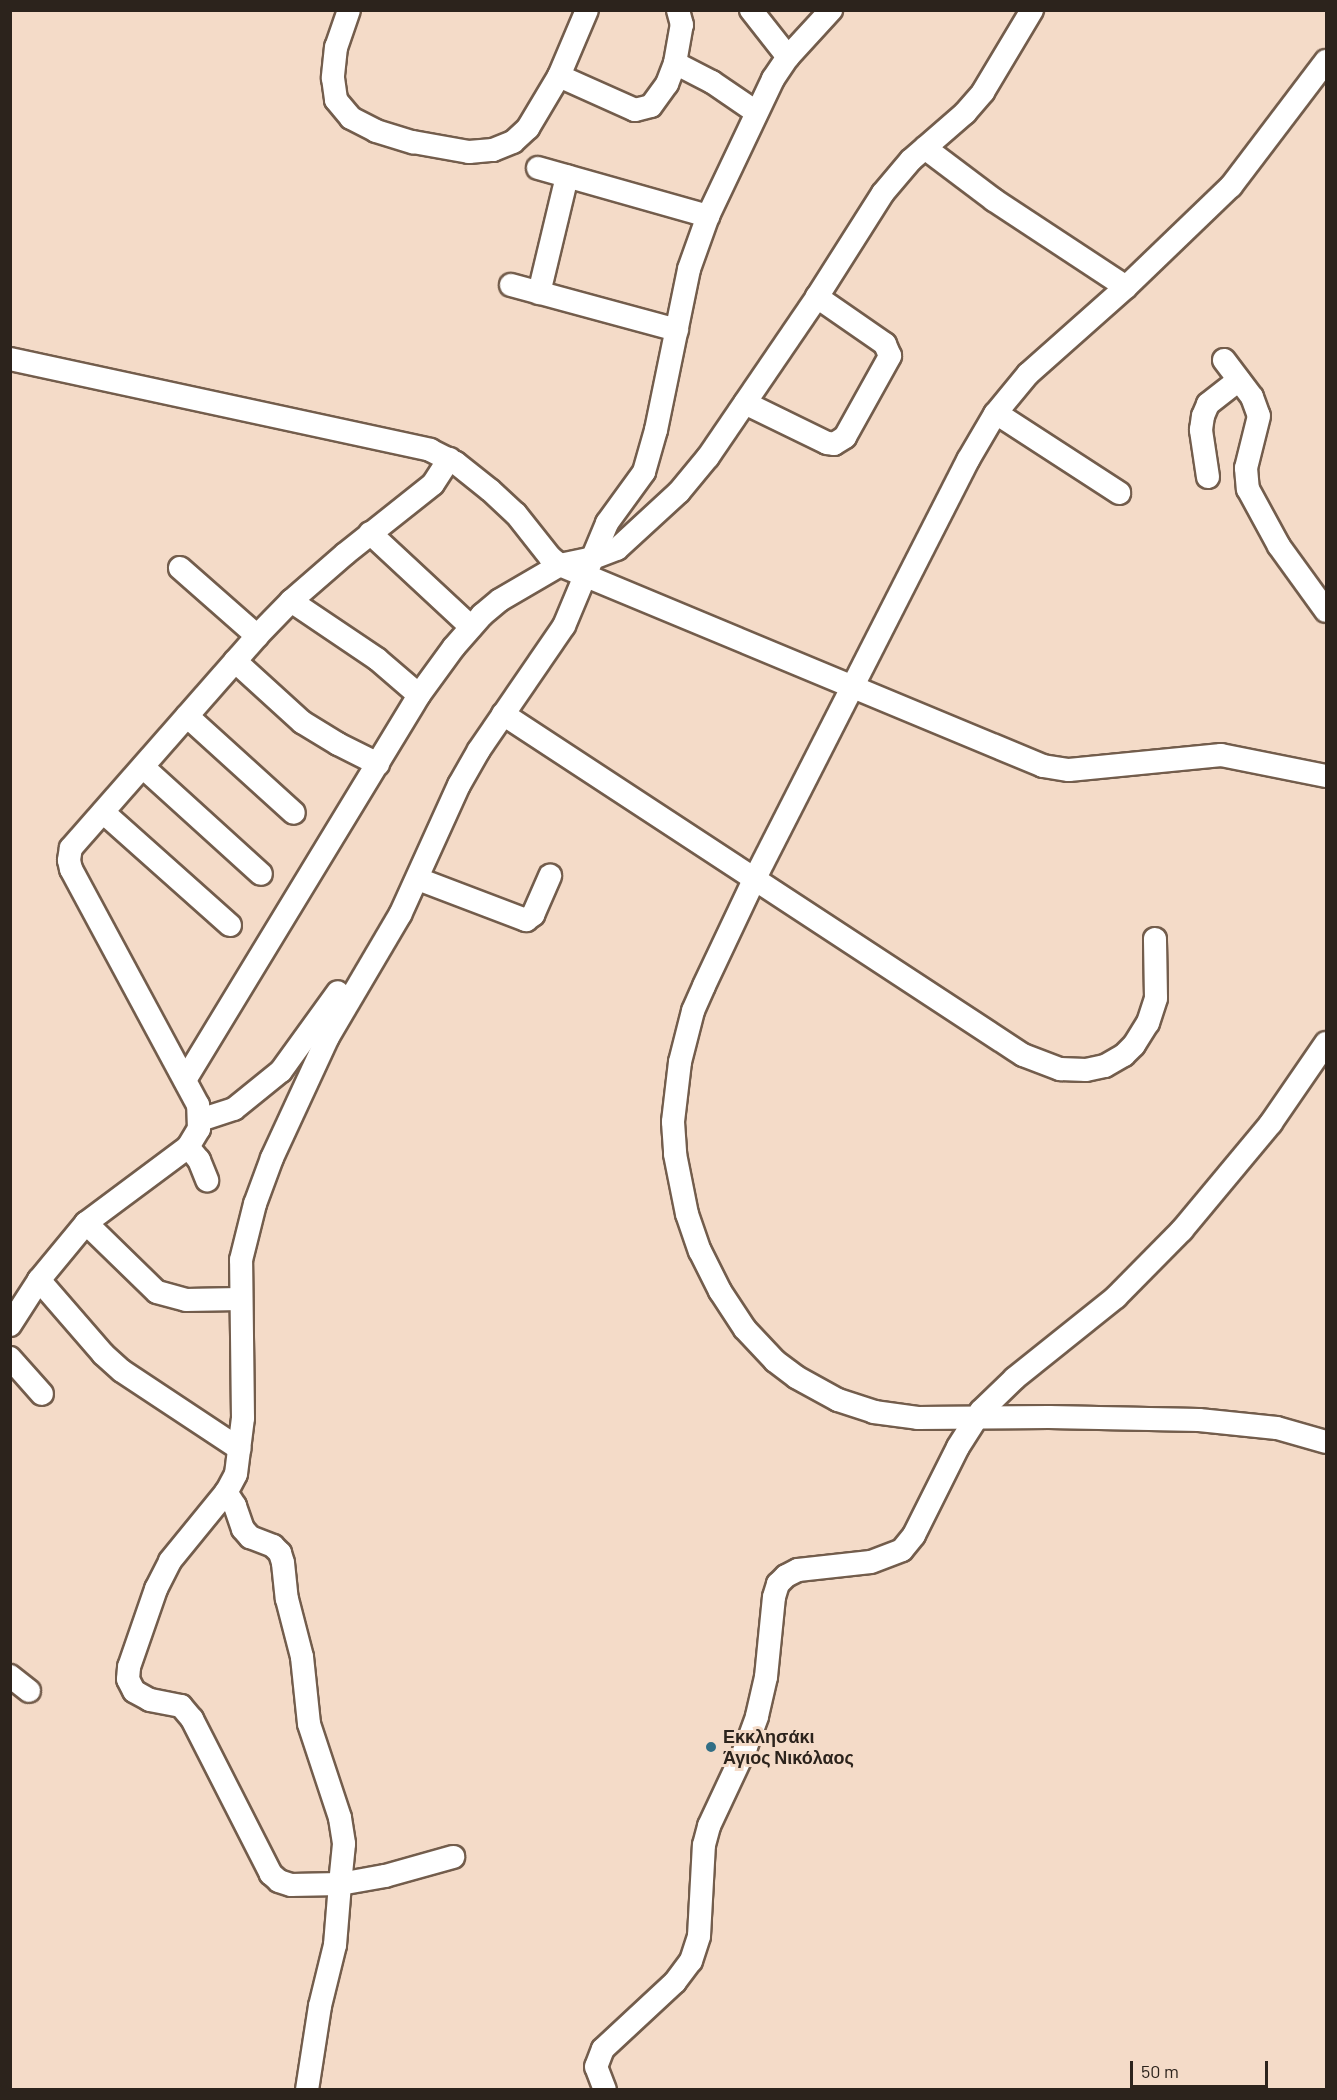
<!DOCTYPE html>
<html>
<head>
<meta charset="utf-8">
<style>
  body { margin:0 }
  #map { position:relative; width:1337px; height:2100px; overflow:hidden; background:#f4dbc8; font-family:Barlow,sans-serif }
  div>[style] { position:absolute }
  .roads { filter:drop-shadow(2px 0 #735d4c) drop-shadow(-2px 0 #735d4c) drop-shadow(0 2px #735d4c) drop-shadow(0 -2px #735d4c) }
  .minor>* { height:22px; margin:-11px; padding:0 11px; transform-origin:11px; border-radius:11px; background:#fff }
  .dots>* { width:16px; height:16px; translate:-50% -50%; box-sizing:border-box; border:3px solid #f4dbc8; border-radius:50% }
  span { translate:-50% -50%; white-space:nowrap; text-align:center; line-height:1.15; -webkit-text-stroke:6px #f4dbc8; paint-order:stroke }
  .poi-label { font-size:18px; color:#2c231c; font-weight:700 }
  .left { translate:0 -50%; text-align:left }
  .frame { position:absolute; inset:0; border:12px solid #2c231c; pointer-events:none }
  .scale { position:absolute; left:1130px; top:2061px; width:138px; height:27px; box-sizing:border-box; border:3px solid #2c231c; border-top:0; padding-left:8px; font-size:18px; line-height:21px; white-space:nowrap; color:#2c231c; -webkit-text-stroke:4px #f4dbc8; paint-order:stroke }
</style>
</head>
<body>
<div id="map">
  <div class="roads">
    <div class="minor">
      <i style="left:349px;top:10px;width:39px;rotate:109deg"></i>
      <i style="left:336px;top:47px;width:31px;rotate:96deg"></i>
      <i style="left:333px;top:78px;width:22px;rotate:82deg"></i>
      <i style="left:336px;top:100px;width:23px;rotate:50deg"></i>
      <i style="left:351px;top:118px;width:28px;rotate:27deg"></i>
      <i style="left:376px;top:131px;width:39px;rotate:17deg"></i>
      <i style="left:413px;top:142px;width:57px;rotate:10.1deg"></i>
      <i style="left:469px;top:152px;width:24px;rotate:-5deg"></i>
      <i style="left:493px;top:150px;width:22px;rotate:-22deg"></i>
      <i style="left:513px;top:142px;width:21px;rotate:-43deg"></i>
      <i style="left:528px;top:128px;width:61px;rotate:-59.2deg"></i>
      <i style="left:587px;top:10px;width:72px;rotate:113deg"></i>
      <i style="left:559px;top:76px;width:83px;rotate:24.1deg"></i>
      <i style="left:635px;top:110px;width:16px;rotate:-14deg"></i>
      <i style="left:651px;top:106px;width:27px;rotate:-54deg"></i>
      <i style="left:667px;top:84px;width:22px;rotate:-69deg"></i>
      <i style="left:675px;top:63px;width:39px;rotate:-80deg"></i>
      <i style="left:682px;top:25px;width:16px;rotate:-105deg"></i>
      <i style="left:751px;top:10px;width:60px;rotate:51.8deg"></i>
      <i style="left:1326px;top:61px;width:157px;rotate:127.2deg"></i>
      <i style="left:1231px;top:186px;width:146px;rotate:136.1deg"></i>
      <i style="left:1126px;top:287px;width:131px;rotate:138.4deg"></i>
      <i style="left:1028px;top:374px;width:52px;rotate:129.5deg"></i>
      <i style="left:995px;top:414px;width:53px;rotate:120.4deg"></i>
      <i style="left:968px;top:460px;width:471px;rotate:117deg"></i>
      <i style="left:754px;top:880px;width:117px;rotate:115.3deg"></i>
      <i style="left:704px;top:986px;width:27px;rotate:114deg"></i>
      <i style="left:693px;top:1011px;width:53px;rotate:104.3deg"></i>
      <i style="left:680px;top:1062px;width:60px;rotate:96.7deg"></i>
      <i style="left:673px;top:1122px;width:32px;rotate:86deg"></i>
      <i style="left:675px;top:1154px;width:61px;rotate:78.7deg"></i>
      <i style="left:687px;top:1214px;width:39px;rotate:71deg"></i>
      <i style="left:700px;top:1251px;width:45px;rotate:63.4deg"></i>
      <i style="left:720px;top:1291px;width:45px;rotate:56.7deg"></i>
      <i style="left:745px;top:1329px;width:44px;rotate:46.8deg"></i>
      <i style="left:775px;top:1361px;width:26px;rotate:37deg"></i>
      <i style="left:796px;top:1377px;width:48px;rotate:28.7deg"></i>
      <i style="left:838px;top:1400px;width:38px;rotate:18deg"></i>
      <i style="left:874px;top:1412px;width:44px;rotate:7.8deg"></i>
      <i style="left:918px;top:1418px;width:131px;rotate:-0.4deg"></i>
      <i style="left:1049px;top:1417px;width:150px;rotate:1.1deg"></i>
      <i style="left:1199px;top:1420px;width:78px;rotate:5.9deg"></i>
      <i style="left:1277px;top:1428px;width:51px;rotate:15.9deg"></i>
      <i style="left:675px;top:63px;width:42px;rotate:27.2deg"></i>
      <i style="left:712px;top:82px;width:53px;rotate:34.3deg"></i>
      <i style="left:925px;top:148px;width:86px;rotate:37deg"></i>
      <i style="left:994px;top:200px;width:158px;rotate:33.4deg"></i>
      <i style="left:538px;top:168px;width:177px;rotate:15.8deg"></i>
      <i style="left:511px;top:285px;width:172px;rotate:15.2deg"></i>
      <i style="left:539px;top:293px;width:120px;rotate:-76.5deg"></i>
      <i style="left:10px;top:359px;width:430px;rotate:12.2deg"></i>
      <i style="left:430px;top:450px;width:29px;rotate:27deg"></i>
      <i style="left:456px;top:463px;width:43px;rotate:38.5deg"></i>
      <i style="left:490px;top:490px;width:35px;rotate:43deg"></i>
      <i style="left:516px;top:514px;width:55px;rotate:51.7deg"></i>
      <i style="left:550px;top:557px;width:13px;rotate:39deg"></i>
      <i style="left:560px;top:565px;width:523px;rotate:22.59deg"></i>
      <i style="left:1043px;top:766px;width:26px;rotate:9deg"></i>
      <i style="left:1069px;top:770px;width:153px;rotate:-5.6deg"></i>
      <i style="left:1221px;top:755px;width:107px;rotate:11.3deg"></i>
      <i style="left:1224px;top:360px;width:46px;rotate:52.9deg"></i>
      <i style="left:1252px;top:397px;width:20px;rotate:70deg"></i>
      <i style="left:1259px;top:416px;width:54px;rotate:104deg"></i>
      <i style="left:1246px;top:468px;width:21px;rotate:85deg"></i>
      <i style="left:1248px;top:489px;width:65px;rotate:61.5deg"></i>
      <i style="left:1279px;top:546px;width:80px;rotate:54.1deg"></i>
      <i style="left:745px;top:403px;width:91px;rotate:26deg"></i>
      <i style="left:827px;top:443px;width:7px;rotate:8deg"></i>
      <i style="left:834px;top:444px;width:13px;rotate:-32deg"></i>
      <i style="left:845px;top:437px;width:93px;rotate:-60.9deg"></i>
      <i style="left:890px;top:356px;width:13px;rotate:-113deg"></i>
      <i style="left:885px;top:344px;width:83px;rotate:-145.3deg"></i>
      <i style="left:996px;top:413px;width:147px;rotate:33deg"></i>
      <i style="left:1208px;top:477px;width:48px;rotate:-98.5deg"></i>
      <i style="left:1201px;top:430px;width:14px;rotate:-82deg"></i>
      <i style="left:1203px;top:416px;width:13px;rotate:-67deg"></i>
      <i style="left:1208px;top:404px;width:39px;rotate:-38deg"></i>
      <i style="left:370px;top:533px;width:138px;rotate:42.9deg"></i>
      <i style="left:180px;top:568px;width:103px;rotate:41.4deg"></i>
      <i style="left:291px;top:601px;width:104px;rotate:34deg"></i>
      <i style="left:377px;top:659px;width:55px;rotate:40.6deg"></i>
      <i style="left:235px;top:661px;width:91px;rotate:42.3deg"></i>
      <i style="left:302px;top:722px;width:42px;rotate:31.4deg"></i>
      <i style="left:338px;top:744px;width:45px;rotate:26.6deg"></i>
      <i style="left:503px;top:714px;width:622px;rotate:33.26deg"></i>
      <i style="left:1023px;top:1055px;width:40px;rotate:21deg"></i>
      <i style="left:1060px;top:1069px;width:26px;rotate:2deg"></i>
      <i style="left:1086px;top:1070px;width:19px;rotate:-12deg"></i>
      <i style="left:1105px;top:1066px;width:22px;rotate:-30deg"></i>
      <i style="left:1124px;top:1055px;width:14px;rotate:-45deg"></i>
      <i style="left:1134px;top:1045px;width:26px;rotate:-58deg"></i>
      <i style="left:1148px;top:1023px;width:26px;rotate:-72deg"></i>
      <i style="left:1156px;top:998px;width:59px;rotate:-91deg"></i>
      <i style="left:187px;top:716px;width:144px;rotate:42.2deg"></i>
      <i style="left:143px;top:767px;width:159px;rotate:42.2deg"></i>
      <i style="left:103px;top:812px;width:170px;rotate:41.7deg"></i>
      <i style="left:418px;top:879px;width:116px;rotate:20.8deg"></i>
      <i style="left:526px;top:920px;width:9px;rotate:-36deg"></i>
      <i style="left:533px;top:915px;width:43px;rotate:-66.4deg"></i>
      <i style="left:185px;top:1080px;width:451px;rotate:-58.7deg"></i>
      <i style="left:419px;top:695px;width:59px;rotate:-53.9deg"></i>
      <i style="left:454px;top:647px;width:43px;rotate:-48.8deg"></i>
      <i style="left:482px;top:615px;width:23px;rotate:-40deg"></i>
      <i style="left:500px;top:600px;width:69px;rotate:-30.3deg"></i>
      <i style="left:560px;top:565px;width:34px;rotate:-12deg"></i>
      <i style="left:593px;top:558px;width:26px;rotate:-21deg"></i>
      <i style="left:617px;top:549px;width:84px;rotate:-42.6deg"></i>
      <i style="left:679px;top:492px;width:45px;rotate:-50.4deg"></i>
      <i style="left:708px;top:457px;width:194px;rotate:-55.7deg"></i>
      <i style="left:817px;top:297px;width:123px;rotate:-57.6deg"></i>
      <i style="left:883px;top:193px;width:43px;rotate:-49.7deg"></i>
      <i style="left:911px;top:160px;width:72px;rotate:-41deg"></i>
      <i style="left:965px;top:113px;width:28px;rotate:-49deg"></i>
      <i style="left:983px;top:92px;width:96px;rotate:-59.1deg"></i>
      <i style="left:200px;top:1120px;width:36px;rotate:-18deg"></i>
      <i style="left:234px;top:1109px;width:60px;rotate:-39deg"></i>
      <i style="left:281px;top:1071px;width:97px;rotate:-54.2deg"></i>
      <i style="left:188px;top:1147px;width:17px;rotate:50deg"></i>
      <i style="left:199px;top:1160px;width:22px;rotate:68deg"></i>
      <i style="left:86px;top:1223px;width:99px;rotate:44.2deg"></i>
      <i style="left:157px;top:1292px;width:30px;rotate:15deg"></i>
      <i style="left:186px;top:1300px;width:54px;rotate:-1.1deg"></i>
      <i style="left:39px;top:1280px;width:98px;rotate:49.1deg"></i>
      <i style="left:103px;top:1354px;width:25px;rotate:42deg"></i>
      <i style="left:122px;top:1371px;width:141px;rotate:33.5deg"></i>
      <i style="left:10px;top:1325px;width:54px;rotate:-57.2deg"></i>
      <i style="left:39px;top:1280px;width:74px;rotate:-50.5deg"></i>
      <i style="left:86px;top:1223px;width:127px;rotate:-36.7deg"></i>
      <i style="left:188px;top:1147px;width:21px;rotate:-59deg"></i>
      <i style="left:199px;top:1129px;width:24px;rotate:-92deg"></i>
      <i style="left:198px;top:1105px;width:268px;rotate:-118.3deg"></i>
      <i style="left:71px;top:869px;width:9px;rotate:-103deg"></i>
      <i style="left:69px;top:860px;width:12px;rotate:-81deg"></i>
      <i style="left:71px;top:848px;width:282px;rotate:-48.7deg"></i>
      <i style="left:257px;top:636px;width:49px;rotate:-45.8deg"></i>
      <i style="left:291px;top:601px;width:72px;rotate:-41deg"></i>
      <i style="left:345px;top:554px;width:112px;rotate:-38.5deg"></i>
      <i style="left:433px;top:484px;width:30px;rotate:-57deg"></i>
      <i style="left:10px;top:1358px;width:48px;rotate:48.4deg"></i>
      <i style="left:226px;top:1492px;width:17px;rotate:57deg"></i>
      <i style="left:235px;top:1506px;width:24px;rotate:71deg"></i>
      <i style="left:243px;top:1529px;width:11px;rotate:49deg"></i>
      <i style="left:250px;top:1537px;width:25px;rotate:21deg"></i>
      <i style="left:273px;top:1546px;width:10px;rotate:45deg"></i>
      <i style="left:280px;top:1553px;width:10px;rotate:73deg"></i>
      <i style="left:283px;top:1563px;width:36px;rotate:84deg"></i>
      <i style="left:287px;top:1599px;width:60px;rotate:75.5deg"></i>
      <i style="left:302px;top:1657px;width:67px;rotate:84deg"></i>
      <i style="left:309px;top:1724px;width:99px;rotate:71.7deg"></i>
      <i style="left:340px;top:1818px;width:26px;rotate:81deg"></i>
      <i style="left:344px;top:1844px;width:40px;rotate:95.7deg"></i>
      <i style="left:340px;top:1884px;width:46px;rotate:-10.1deg"></i>
      <i style="left:385px;top:1876px;width:71px;rotate:-15.6deg"></i>
      <i style="left:10px;top:1676px;width:24px;rotate:38deg"></i>
      <i style="left:307px;top:2090px;width:85px;rotate:-81.2deg"></i>
      <i style="left:320px;top:2006px;width:63px;rotate:-76.2deg"></i>
      <i style="left:335px;top:1945px;width:61px;rotate:-85.3deg"></i>
      <i style="left:340px;top:1884px;width:49px;rotate:178.8deg"></i>
      <i style="left:291px;top:1885px;width:13px;rotate:-162deg"></i>
      <i style="left:279px;top:1881px;width:11px;rotate:-139deg"></i>
      <i style="left:271px;top:1874px;width:174px;rotate:-117deg"></i>
      <i style="left:192px;top:1719px;width:17px;rotate:-130deg"></i>
      <i style="left:181px;top:1706px;width:32px;rotate:-169deg"></i>
      <i style="left:150px;top:1700px;width:18px;rotate:-151deg"></i>
      <i style="left:134px;top:1691px;width:13px;rotate:-117deg"></i>
      <i style="left:128px;top:1679px;width:12px;rotate:-85deg"></i>
      <i style="left:129px;top:1667px;width:83px;rotate:-70.9deg"></i>
      <i style="left:156px;top:1589px;width:31px;rotate:-63deg"></i>
      <i style="left:170px;top:1561px;width:90px;rotate:-50.8deg"></i>
      <i style="left:227px;top:1491px;width:19px;rotate:-62deg"></i>
      <i style="left:236px;top:1474px;width:56px;rotate:-82.9deg"></i>
      <i style="left:243px;top:1418px;width:158px;rotate:-90.7deg"></i>
      <i style="left:241px;top:1260px;width:58px;rotate:-76deg"></i>
      <i style="left:255px;top:1204px;width:49px;rotate:-69.7deg"></i>
      <i style="left:272px;top:1158px;width:133px;rotate:-65.2deg"></i>
      <i style="left:328px;top:1037px;width:142px;rotate:-59.5deg"></i>
      <i style="left:400px;top:915px;width:143px;rotate:-65.6deg"></i>
      <i style="left:459px;top:785px;width:40px;rotate:-60.3deg"></i>
      <i style="left:479px;top:750px;width:150px;rotate:-55.6deg"></i>
      <i style="left:564px;top:626px;width:112px;rotate:-67.3deg"></i>
      <i style="left:607px;top:523px;width:63px;rotate:-54deg"></i>
      <i style="left:644px;top:472px;width:44px;rotate:-74.1deg"></i>
      <i style="left:656px;top:430px;width:164px;rotate:-78.4deg"></i>
      <i style="left:689px;top:269px;width:56px;rotate:-70.3deg"></i>
      <i style="left:708px;top:216px;width:152px;rotate:-64.6deg"></i>
      <i style="left:773px;top:79px;width:27px;rotate:-56deg"></i>
      <i style="left:788px;top:57px;width:64px;rotate:-47.5deg"></i>
      <i style="left:605px;top:2090px;width:25px;rotate:-111deg"></i>
      <i style="left:596px;top:2067px;width:19px;rotate:-69deg"></i>
      <i style="left:603px;top:2049px;width:98px;rotate:-42.9deg"></i>
      <i style="left:675px;top:1982px;width:26px;rotate:-53deg"></i>
      <i style="left:691px;top:1961px;width:26px;rotate:-72deg"></i>
      <i style="left:699px;top:1936px;width:91px;rotate:-86.9deg"></i>
      <i style="left:704px;top:1845px;width:20px;rotate:-75deg"></i>
      <i style="left:709px;top:1826px;width:87px;rotate:-64.9deg"></i>
      <i style="left:746px;top:1747px;width:33px;rotate:-70deg"></i>
      <i style="left:757px;top:1716px;width:40px;rotate:-77deg"></i>
      <i style="left:766px;top:1677px;width:80px;rotate:-84.3deg"></i>
      <i style="left:774px;top:1597px;width:14px;rotate:-73deg"></i>
      <i style="left:778px;top:1584px;width:11px;rotate:-45deg"></i>
      <i style="left:786px;top:1576px;width:13px;rotate:-27deg"></i>
      <i style="left:798px;top:1570px;width:73px;rotate:-6.3deg"></i>
      <i style="left:871px;top:1562px;width:33px;rotate:-21deg"></i>
      <i style="left:902px;top:1550px;width:19px;rotate:-51deg"></i>
      <i style="left:914px;top:1535px;width:98px;rotate:-63.4deg"></i>
      <i style="left:958px;top:1447px;width:43px;rotate:-57.4deg"></i>
      <i style="left:981px;top:1411px;width:47px;rotate:-44.1deg"></i>
      <i style="left:1015px;top:1378px;width:129px;rotate:-38.7deg"></i>
      <i style="left:1116px;top:1297px;width:94px;rotate:-45.4deg"></i>
      <i style="left:1182px;top:1230px;width:139px;rotate:-50.2deg"></i>
      <i style="left:1271px;top:1123px;width:97px;rotate:-55.5deg"></i>
    </div>
  </div>
  <div class="dots">
    <i style="left:711px;top:1747px;background:#316e85"></i>
  </div>
  <div class="poi-label">
    <span class="left" style="left:723px;top:1747px">Εκκλησάκι<br>Άγιος Νικόλαος</span>
  </div>
  <div class="frame"></div>
  <div class="scale">50 m</div>
</div>
</body>
</html>
